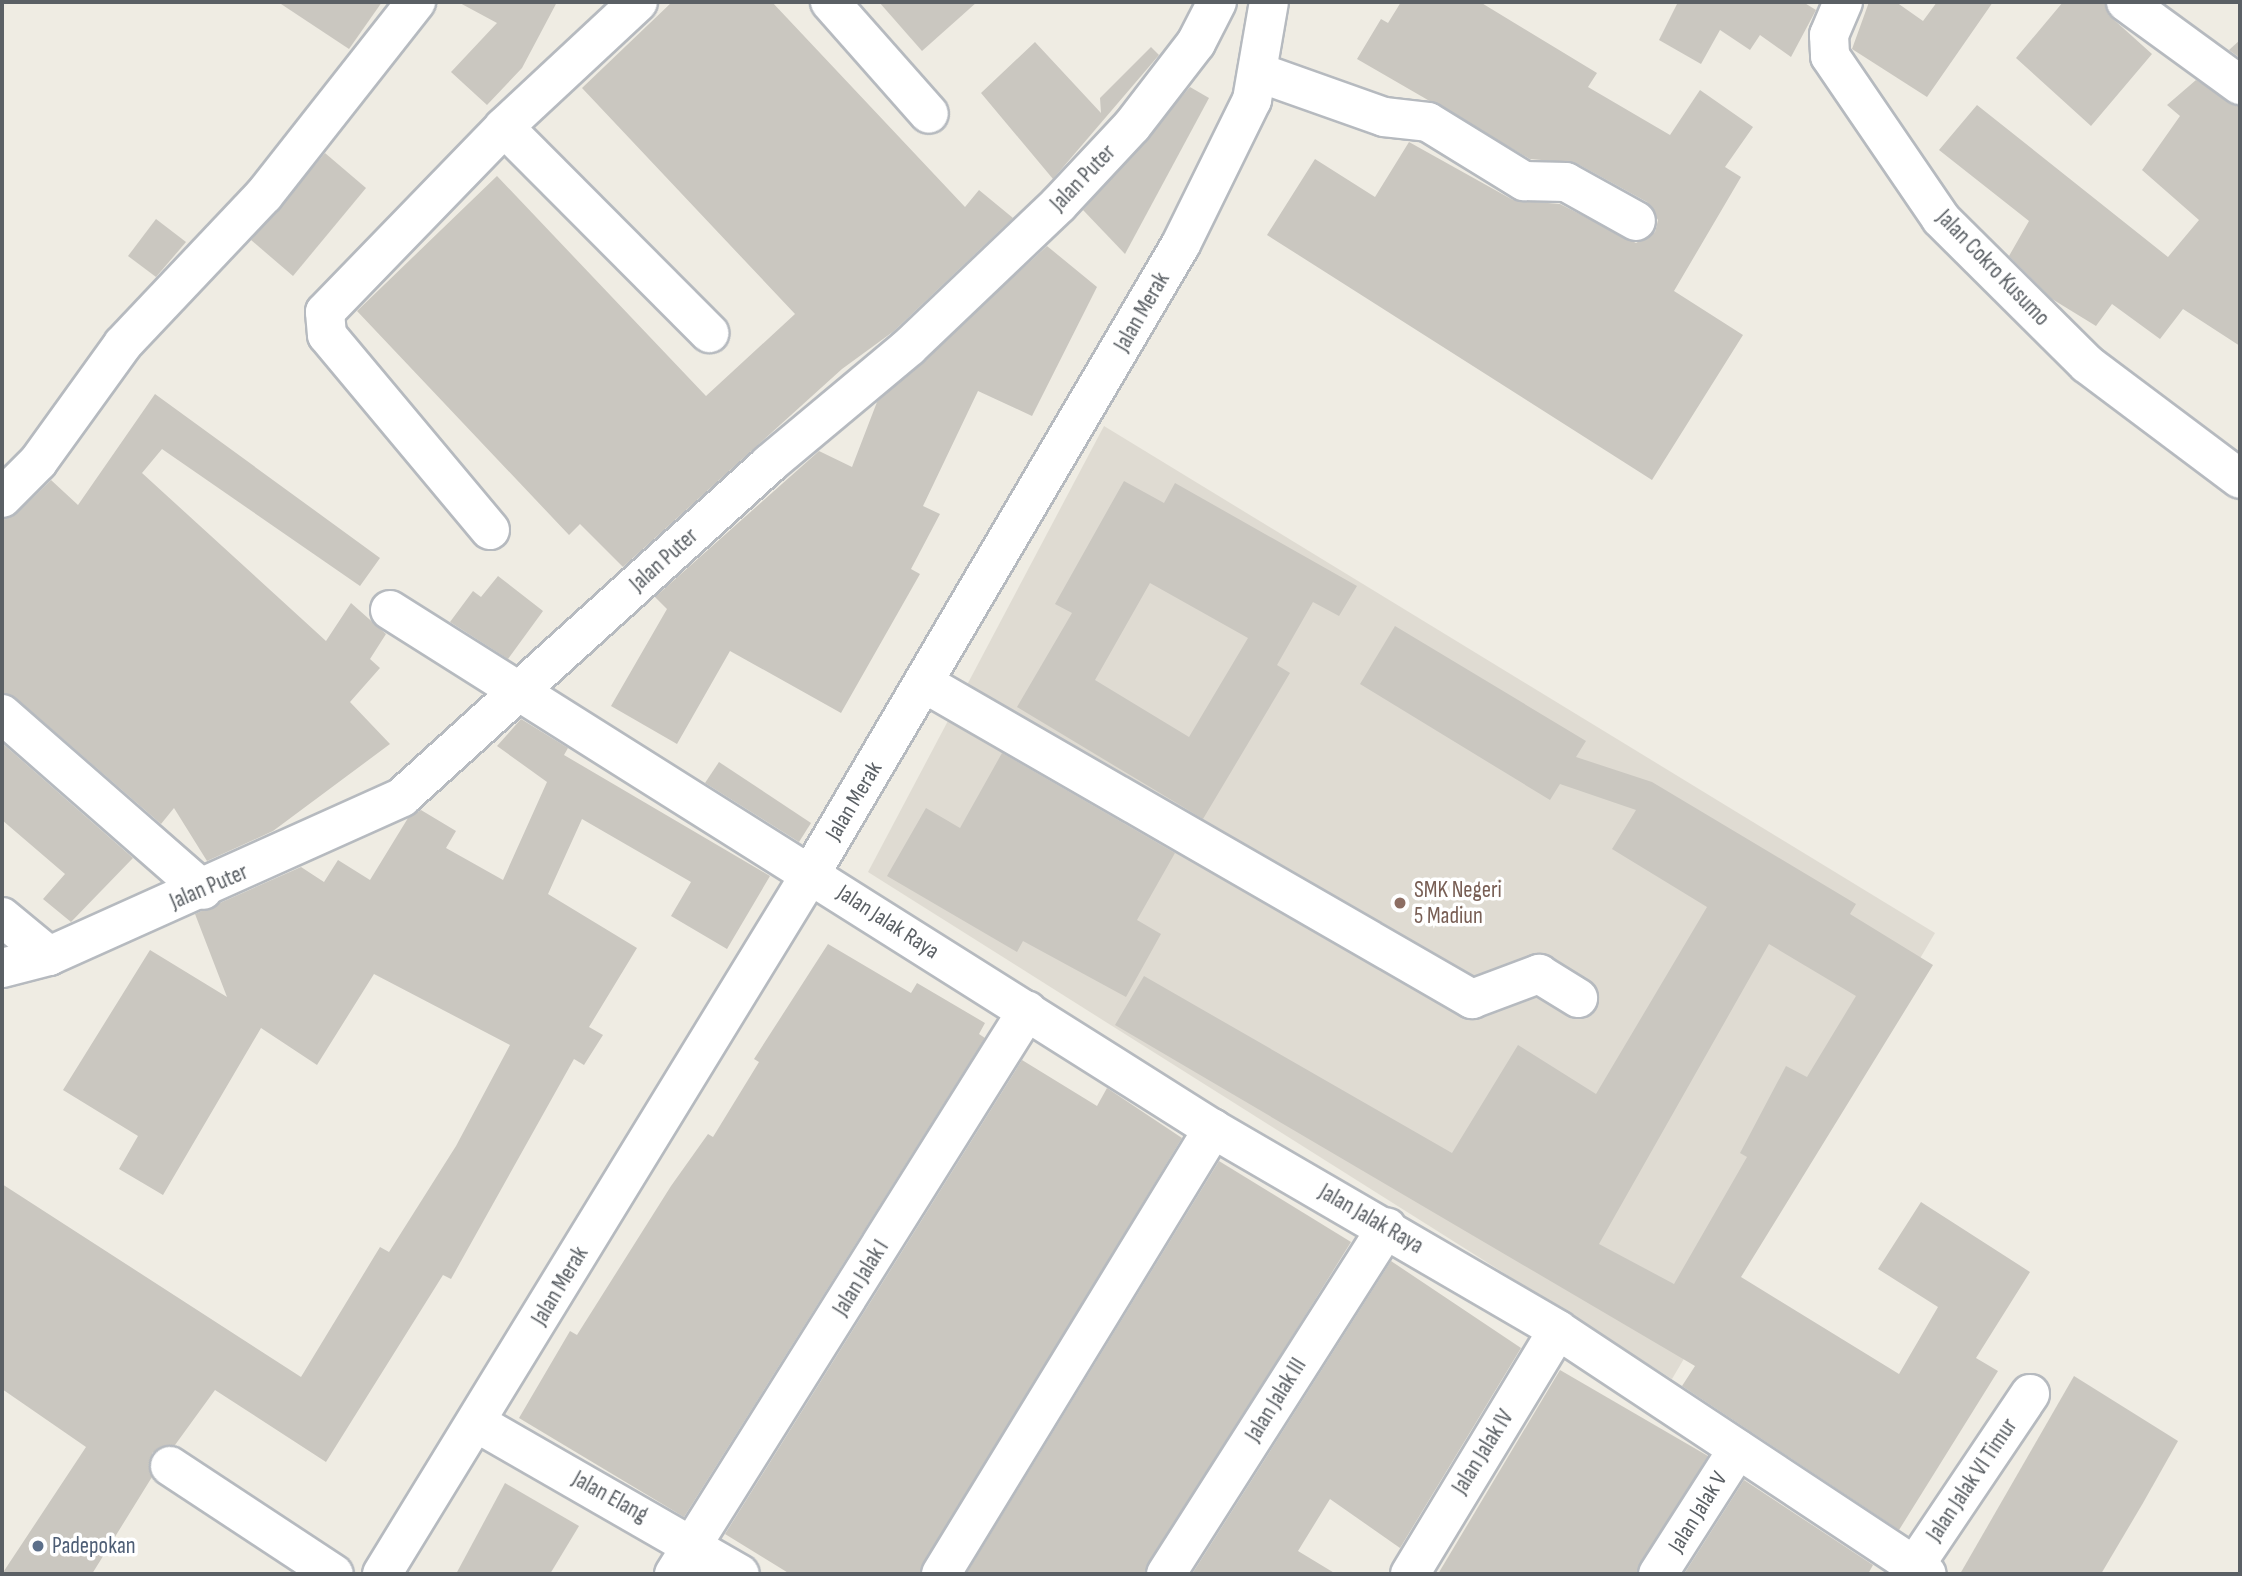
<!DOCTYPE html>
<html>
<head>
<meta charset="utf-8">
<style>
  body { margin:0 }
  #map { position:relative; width:2242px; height:1576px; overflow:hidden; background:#efece3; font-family:"Sofia Sans Condensed",sans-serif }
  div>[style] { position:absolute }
  .education>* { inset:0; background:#dfdbd2 }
  .building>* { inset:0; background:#cac7c0 }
  .roads { filter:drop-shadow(2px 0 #b6babf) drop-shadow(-2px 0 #b6babf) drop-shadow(0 2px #b6babf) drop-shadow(0 -2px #b6babf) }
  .minor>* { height:38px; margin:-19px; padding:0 19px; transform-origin:19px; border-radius:19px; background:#fff }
  .dots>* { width:19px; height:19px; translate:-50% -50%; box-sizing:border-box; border:4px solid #fff; border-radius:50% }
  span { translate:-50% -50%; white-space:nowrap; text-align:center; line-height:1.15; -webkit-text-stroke:7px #fff; paint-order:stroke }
  .street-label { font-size:23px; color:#5b6065 }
  .education-label { font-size:23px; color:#785e54 }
  .left { translate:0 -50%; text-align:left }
  .service-label { font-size:23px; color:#4e5e75 }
  .frame { position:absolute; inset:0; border:4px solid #5b6065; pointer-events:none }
</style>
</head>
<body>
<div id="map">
  <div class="education">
    <i style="clip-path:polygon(1104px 426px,1935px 933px,1672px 1379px,868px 872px)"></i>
  </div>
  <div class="building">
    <i style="clip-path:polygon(278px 2px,382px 2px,349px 49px)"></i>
    <i style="clip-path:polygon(458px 2px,557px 2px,522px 68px,487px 105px,451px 72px,497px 23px)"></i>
    <i style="clip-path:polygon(672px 2px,772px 2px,965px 207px,979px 190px,1013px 218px,894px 331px,842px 369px,623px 567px,580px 524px,569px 535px,357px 311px,497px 176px,706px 396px,795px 314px,582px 88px)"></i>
    <i style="clip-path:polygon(879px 2px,977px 2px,922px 51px)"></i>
    <i style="clip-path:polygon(1401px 2px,1480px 2px,1597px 73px,1588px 87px,1670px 135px,1700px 90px,1753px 127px,1725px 167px,1741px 177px,1674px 291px,1743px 335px,1652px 480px,1267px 235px,1315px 159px,1375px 197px,1409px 142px,1513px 200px,1560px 204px,1636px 243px,1655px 232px,1658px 220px,1647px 202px,1576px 163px,1530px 159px,1357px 59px,1381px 19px,1388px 23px)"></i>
    <i style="clip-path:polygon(1678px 2px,1803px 2px,1816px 10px,1791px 57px,1760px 35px,1750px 50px,1720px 30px,1701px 64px,1659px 40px)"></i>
    <i style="clip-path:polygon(1869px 2px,1896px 2px,1923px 21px,1937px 2px,1993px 2px,1927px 97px,1852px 49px)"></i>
    <i style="clip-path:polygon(2063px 2px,2104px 2px,2113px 19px,2152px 54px,2091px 126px,2016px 58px)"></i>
    <i style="clip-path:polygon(2240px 40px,2240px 58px,2229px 50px)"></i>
    <i style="clip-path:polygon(1035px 42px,1101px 113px,1100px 98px,1151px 47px,1159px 55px,1053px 179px,981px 93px)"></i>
    <i style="clip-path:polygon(2196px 80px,2240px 106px,2240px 346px,2183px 309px,2160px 339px,2112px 304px,2096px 326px,2052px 299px,2009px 256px,2029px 221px,1939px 150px,1977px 105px,2168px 257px,2199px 220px,2142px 170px,2180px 116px,2167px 105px)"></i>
    <i style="clip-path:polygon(1190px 87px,1209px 98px,1125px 254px,1083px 210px)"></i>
    <i style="clip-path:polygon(325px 153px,366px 188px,293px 276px,251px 240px)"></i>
    <i style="clip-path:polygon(156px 219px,186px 242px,156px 277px,128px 256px)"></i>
    <i style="clip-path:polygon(1047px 246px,1097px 287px,1032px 416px,978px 391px,923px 506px,940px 514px,911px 569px,920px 574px,841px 713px,730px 651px,677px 744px,611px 706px,667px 609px,655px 597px,819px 451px,852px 467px,877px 402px)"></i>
    <i style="clip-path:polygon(155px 394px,380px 558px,360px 586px,162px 449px,142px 473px,326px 641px,351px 603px,386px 634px,370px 659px,380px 668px,350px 702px,390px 744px,273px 831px,207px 861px,174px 808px,161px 824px,16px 698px,2px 693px,2px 519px,17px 513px,51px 480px,78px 505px)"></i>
    <i style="clip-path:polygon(evenodd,1124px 481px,1164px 503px,1175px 483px,1357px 586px,1339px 616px,1313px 602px,1277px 665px,1290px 673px,1203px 819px,1017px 707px,1072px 613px,1055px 604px,1124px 481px,1150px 583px,1248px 638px,1189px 737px,1095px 680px,1150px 583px)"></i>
    <i style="clip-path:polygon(498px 576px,543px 611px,508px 659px,450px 622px,473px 591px,481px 597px)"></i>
    <i style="clip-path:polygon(evenodd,1395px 626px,1586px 741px,1576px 757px,1652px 782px,1856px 904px,1850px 914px,1933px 965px,1741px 1277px,1899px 1374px,1938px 1307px,1878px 1269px,1921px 1202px,2030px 1272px,1976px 1358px,1998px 1371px,1899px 1530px,1682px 1386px,1695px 1366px,1115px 1025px,1144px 976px,1452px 1153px,1518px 1045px,1596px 1094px,1707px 907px,1612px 849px,1636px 810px,1560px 784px,1550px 800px,1360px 684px,1395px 626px,1769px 944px,1856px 996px,1807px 1077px,1786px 1066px,1740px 1153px,1747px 1157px,1674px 1284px,1599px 1244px,1769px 944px)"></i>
    <i style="clip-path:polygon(521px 719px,568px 748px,564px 755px,770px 876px,727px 949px,671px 916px,691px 882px,582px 819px,548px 894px,637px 948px,589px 1027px,603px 1035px,584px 1065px,574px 1059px,451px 1279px,443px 1275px,326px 1462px,215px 1390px,175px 1445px,152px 1453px,152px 1477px,92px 1574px,2px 1574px,86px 1447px,2px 1389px,2px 1184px,301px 1377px,380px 1247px,389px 1252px,456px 1146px,510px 1045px,374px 974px,317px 1065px,261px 1028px,163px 1195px,119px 1169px,138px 1136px,63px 1090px,150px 950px,227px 997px,195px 914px,301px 867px,324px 882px,338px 860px,370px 880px,408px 818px,421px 810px,456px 831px,446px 848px,503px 880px,547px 782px,497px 746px)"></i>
    <i style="clip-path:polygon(2px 743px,133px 858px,71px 922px,43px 899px,65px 874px,2px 820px)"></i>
    <i style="clip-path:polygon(1002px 753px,1175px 853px,1137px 920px,1161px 934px,1126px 997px,1023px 941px,1017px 952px,887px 876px,926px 808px,960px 828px)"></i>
    <i style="clip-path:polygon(719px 762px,811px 823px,799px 842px,705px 783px)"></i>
    <i style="clip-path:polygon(828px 944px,911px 993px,917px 983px,985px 1023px,979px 1034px,985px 1038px,684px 1517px,519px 1418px,570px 1331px,577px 1335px,671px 1186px,708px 1134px,713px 1137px,759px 1062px,754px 1059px)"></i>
    <i style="clip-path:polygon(1022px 1060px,1097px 1106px,1107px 1088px,1182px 1138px,919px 1574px,790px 1574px,725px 1534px)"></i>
    <i style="clip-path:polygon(1219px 1161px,1351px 1242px,1144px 1574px,966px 1574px)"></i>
    <i style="clip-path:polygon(1391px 1261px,1521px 1348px,1400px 1548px,1330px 1499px,1298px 1551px,1336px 1574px,1192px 1574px)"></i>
    <i style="clip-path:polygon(1560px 1370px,1708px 1456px,1636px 1574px,1438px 1574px)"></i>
    <i style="clip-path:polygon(2074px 1376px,2178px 1441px,2143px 1503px,2101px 1574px,1960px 1574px)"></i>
    <i style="clip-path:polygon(1744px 1480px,1873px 1565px,1868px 1574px,1684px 1574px)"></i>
    <i style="clip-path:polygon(505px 1483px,579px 1526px,550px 1574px,456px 1574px)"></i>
  </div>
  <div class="roads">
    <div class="minor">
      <i style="left:830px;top:2px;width:149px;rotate:48.5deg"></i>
      <i style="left:1843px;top:2px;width:36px;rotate:113deg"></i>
      <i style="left:1829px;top:35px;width:21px;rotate:87deg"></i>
      <i style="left:1830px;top:56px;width:197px;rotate:55.7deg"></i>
      <i style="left:1941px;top:219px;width:206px;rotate:44.8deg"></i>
      <i style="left:2087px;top:364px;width:191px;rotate:36.9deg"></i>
      <i style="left:2126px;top:2px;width:141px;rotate:36.1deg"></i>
      <i style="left:1260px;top:73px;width:132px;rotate:19.5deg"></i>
      <i style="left:1384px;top:117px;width:44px;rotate:6.5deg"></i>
      <i style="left:1428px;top:122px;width:113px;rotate:31.6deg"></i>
      <i style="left:1524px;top:181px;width:42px;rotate:1.4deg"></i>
      <i style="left:1566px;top:182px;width:80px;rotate:29.1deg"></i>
      <i style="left:504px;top:127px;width:291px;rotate:45.1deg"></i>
      <i style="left:2px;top:498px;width:51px;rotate:-45deg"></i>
      <i style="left:38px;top:462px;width:145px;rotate:-54.2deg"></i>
      <i style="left:123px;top:344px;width:205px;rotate:-46.6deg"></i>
      <i style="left:264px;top:195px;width:246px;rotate:-51.8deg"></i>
      <i style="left:490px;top:530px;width:254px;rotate:-129.9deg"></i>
      <i style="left:327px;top:335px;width:23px;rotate:-95deg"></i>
      <i style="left:325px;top:312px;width:257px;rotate:-45.9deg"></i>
      <i style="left:504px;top:127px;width:183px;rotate:-43deg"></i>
      <i style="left:390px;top:610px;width:973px;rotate:32.24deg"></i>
      <i style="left:1213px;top:1129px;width:399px;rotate:30.2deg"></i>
      <i style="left:1558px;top:1330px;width:442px;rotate:33.5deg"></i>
      <i style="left:924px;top:683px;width:633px;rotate:29.97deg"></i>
      <i style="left:1472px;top:999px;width:72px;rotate:-20.5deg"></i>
      <i style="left:1539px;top:974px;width:46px;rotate:31.6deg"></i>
      <i style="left:2px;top:714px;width:267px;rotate:41.2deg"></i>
      <i style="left:2px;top:917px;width:61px;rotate:39.7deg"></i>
      <i style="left:2px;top:968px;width:49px;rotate:-14.3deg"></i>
      <i style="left:49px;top:956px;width:387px;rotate:-24.2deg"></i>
      <i style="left:402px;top:797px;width:496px;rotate:-42.2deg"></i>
      <i style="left:769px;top:464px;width:182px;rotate:-39.9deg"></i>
      <i style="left:909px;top:347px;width:206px;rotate:-43.6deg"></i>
      <i style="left:1058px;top:205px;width:108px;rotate:-46.9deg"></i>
      <i style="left:1132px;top:126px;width:105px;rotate:-52.4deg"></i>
      <i style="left:1196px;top:43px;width:46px;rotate:-62.9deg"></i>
      <i style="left:477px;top:1423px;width:303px;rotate:29.9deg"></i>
      <i style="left:170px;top:1466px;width:196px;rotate:33.4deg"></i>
      <i style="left:382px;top:1574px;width:822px;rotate:-58.53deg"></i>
      <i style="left:811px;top:873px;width:730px;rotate:-59.53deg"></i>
      <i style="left:1181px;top:244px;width:161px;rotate:-63.8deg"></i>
      <i style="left:1252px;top:100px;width:99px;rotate:-80.2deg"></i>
      <i style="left:674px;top:1574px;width:665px;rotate:-57.91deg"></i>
      <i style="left:941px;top:1574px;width:522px;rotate:-58.57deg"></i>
      <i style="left:1166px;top:1574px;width:411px;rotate:-57.5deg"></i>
      <i style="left:1410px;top:1574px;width:285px;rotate:-58.8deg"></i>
      <i style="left:1658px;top:1574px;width:148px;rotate:-57.4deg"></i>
      <i style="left:1909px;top:1574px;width:217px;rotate:-56.1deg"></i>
    </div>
  </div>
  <div class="dots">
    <i style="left:1400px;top:903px;background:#8d6e63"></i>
    <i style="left:38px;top:1546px;background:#5c6f8a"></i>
  </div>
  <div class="street-label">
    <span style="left:1083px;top:178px;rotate:-46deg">Jalan Puter</span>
    <span style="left:1993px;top:268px;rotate:46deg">Jalan Cokro Kusumo</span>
    <span style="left:1142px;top:312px;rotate:-60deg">Jalan Merak</span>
    <span style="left:664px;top:560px;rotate:-42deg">Jalan Puter</span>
    <span style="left:854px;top:801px;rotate:-59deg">Jalan Merak</span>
    <span style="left:209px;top:887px;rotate:-23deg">Jalan Puter</span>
    <span style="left:888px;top:922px;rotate:33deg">Jalan Jalak Raya</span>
    <span style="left:1371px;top:1219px;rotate:30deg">Jalan Jalak Raya</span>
    <span style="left:861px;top:1278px;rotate:-58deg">Jalan Jalak I</span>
    <span style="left:560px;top:1286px;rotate:-59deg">Jalan Merak</span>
    <span style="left:1276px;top:1400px;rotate:-58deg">Jalan Jalak III</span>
    <span style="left:1483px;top:1452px;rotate:-58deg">Jalan Jalak IV</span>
    <span style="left:1972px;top:1480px;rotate:-56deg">Jalan Jalak VI Timur</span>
    <span style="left:610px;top:1497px;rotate:29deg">Jalan Elang</span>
    <span style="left:1698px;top:1512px;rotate:-58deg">Jalan Jalak V</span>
  </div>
  <div class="education-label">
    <span class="left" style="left:1414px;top:903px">SMK Negeri<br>5 Madiun</span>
  </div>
  <div class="service-label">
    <span class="left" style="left:52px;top:1546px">Padepokan</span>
  </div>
  <div class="frame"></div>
</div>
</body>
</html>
